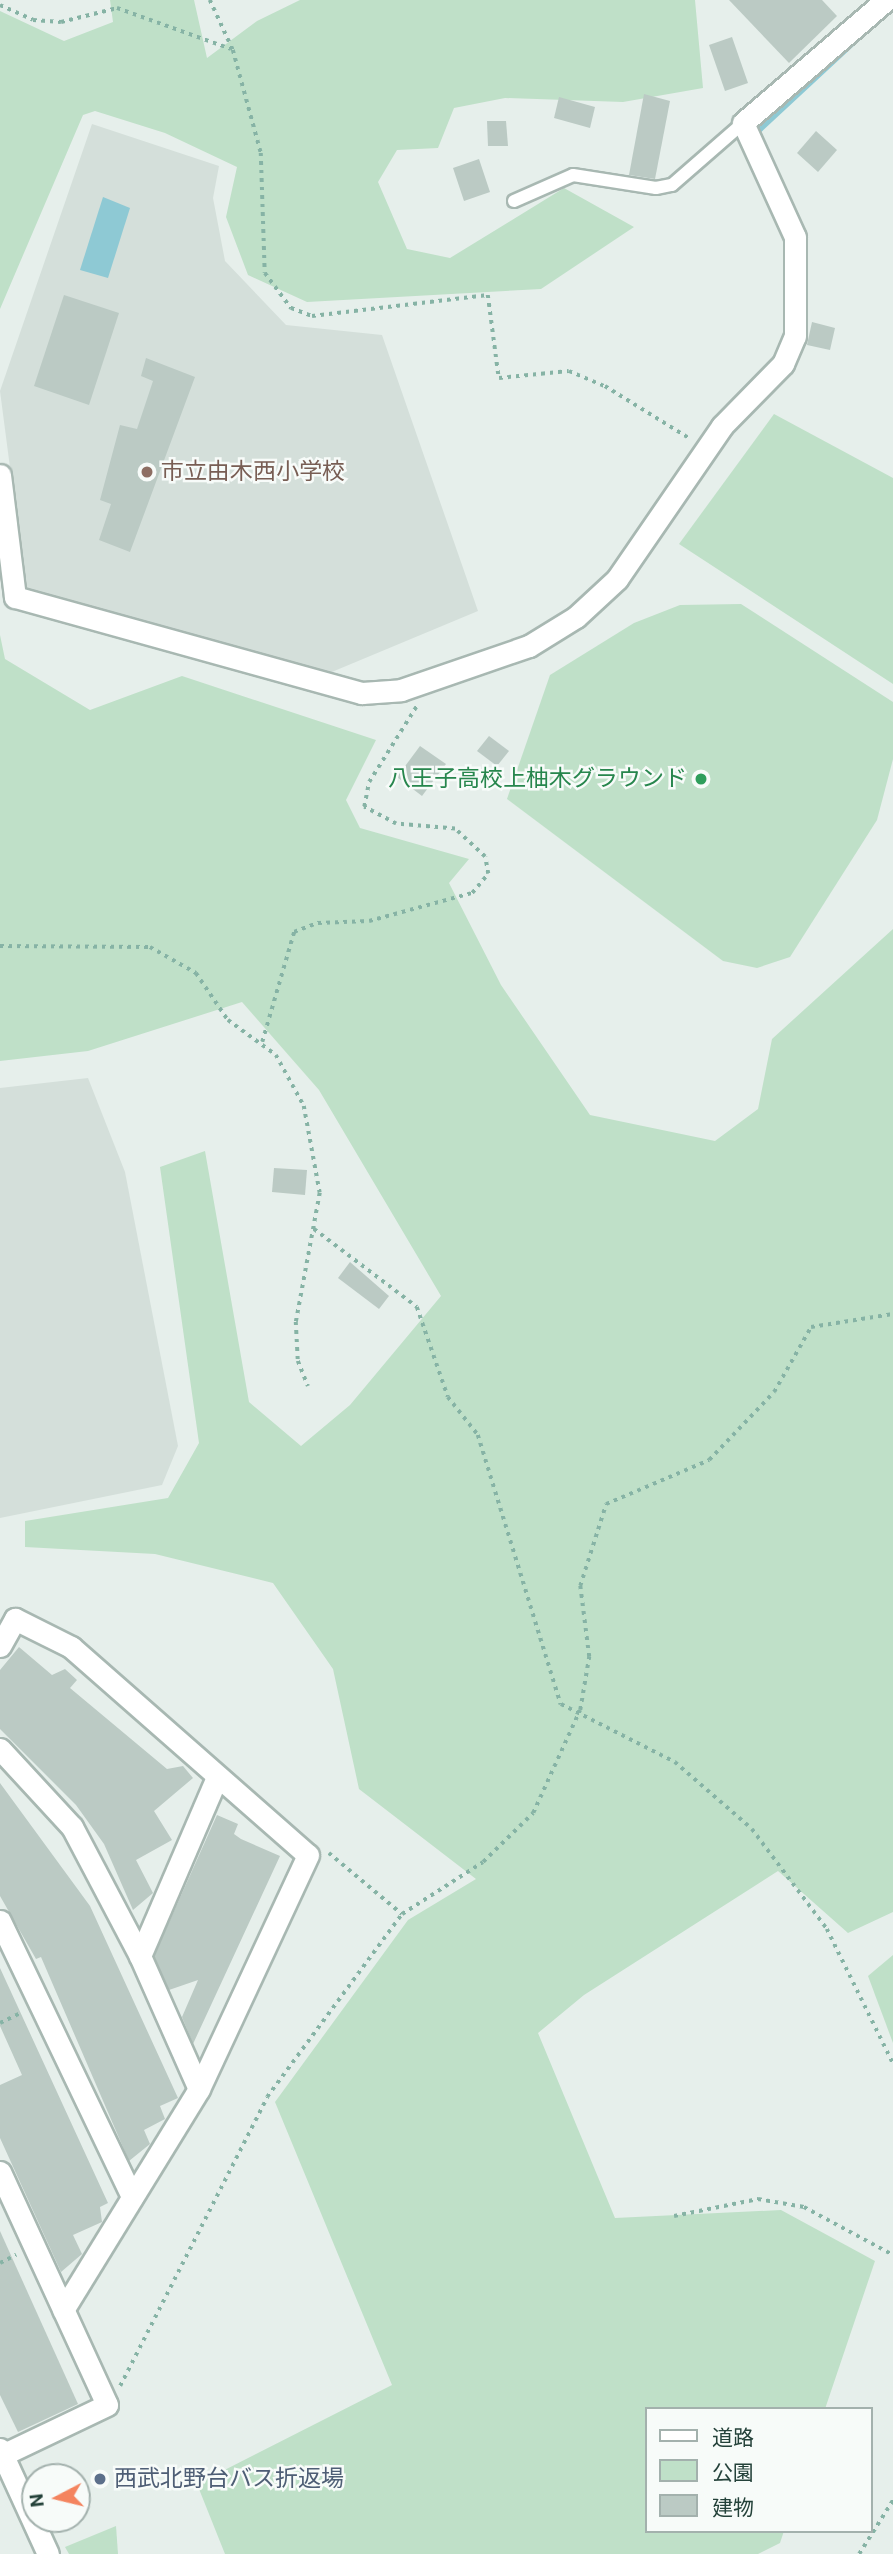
<!DOCTYPE html>
<html>
<head>
<meta charset="utf-8">
<style>
  body { margin:0 }
  #map { position:relative; width:893px; height:2554px; overflow:hidden; background:#e6efeb; font-family:Roboto,"Noto Sans JP",sans-serif }
  div>[style] { position:absolute }
  .built>* { inset:0; background:#d4dfda }
  .green>* { inset:0; background:#bfe0c8 }
  .water>* { inset:0; background:#8ec9d4 }
  .stream>* { height:6px; margin:-3px; padding:0 3px; transform-origin:3px; border-radius:3px; background:#8ec9d4 }
  .building>* { inset:0; background:#bbcac4 }
  .path>* { height:3.5px; margin-top:-1.75px; transform-origin:0; background:repeating-linear-gradient(90deg,#86b3a5 0 3.5px,transparent 0 8.5px) }
  .roads { filter:drop-shadow(2px 0 #a8b8b2) drop-shadow(-2px 0 #a8b8b2) drop-shadow(0 2px #a8b8b2) drop-shadow(0 -2px #a8b8b2) }
  .service>* { height:12px; margin:-6px; padding:0 6px; transform-origin:6px; border-radius:6px; background:#fff }
  .minor>* { height:21px; margin:-10.5px; padding:0 10.5px; transform-origin:10.5px; border-radius:10.5px; background:#fff }
  .tertiary>* { height:21px; margin:-10.5px; padding:0 10.5px; transform-origin:10.5px; border-radius:10.5px; background:#fff }
  .dots>* { width:19px; height:19px; translate:-50% -50%; box-sizing:border-box; border:4px solid #f7fbf9; border-radius:50% }
  span { translate:-50% -50%; white-space:nowrap; text-align:center; line-height:1.15; -webkit-text-stroke:5px #f7fbf9; paint-order:stroke }
  .education-label { font-size:23px; color:#785e54 }
  .left { translate:0 -50%; text-align:left }
  .leisure-label { font-size:23px; color:#27864d }
  .right { translate:-100% -50%; text-align:right }
  .service-label { font-size:23px; color:#4e5e75 }
  .legend { position:absolute; left:645px; top:2407px; width:228px; height:126px; box-sizing:border-box; background:#f7fbf9; border:2px solid #a3b1ad; margin:0; padding:9px 12px; list-style:none; font-size:21px; color:#24423a }
  .legend li { display:flex; align-items:center; gap:14px; height:35px }
  .legend b { width:35px; border:2px solid #a3b1ad }
  .north { position:absolute; left:21px; top:2463px; width:70px; height:70px; box-sizing:border-box; background:#f7fbf9; border:2px solid #a3b1ad; border-radius:50%; rotate:263deg; font-size:19px; font-weight:700; line-height:28px; text-align:center; color:#24423a }
  .north::after { content:''; display:block; margin:auto; width:24px; height:32px; background:#f4845f; clip-path:polygon(50% 0,100% 100%,50% 72%,0 100%) }
</style>
</head>
<body>
<div id="map">
  <div class="built">
    <i style="clip-path:polygon(92px 124px,219px 166px,213px 198px,225px 261px,286px 325px,382px 335px,478px 611px,327px 674px,26px 590px,0 391px)"></i>
    <i style="clip-path:polygon(88px 1078px,125px 1172px,178px 1446px,162px 1485px,0 1518px,0 1088px)"></i>
  </div>
  <div class="green">
    <i style="clip-path:polygon(110px 0,194px 0,207px 58px,257px 21px,300px 0,695px 0,703px 88px,623px 102px,505px 98px,454px 108px,438px 148px,397px 150px,378px 182px,407px 249px,450px 258px,564px 188px,634px 227px,541px 289px,307px 302px,248px 275px,226px 217px,237px 167px,165px 133px,95px 111px,83px 115px,0 309px,0 11px,64px 41px,113px 22px)"></i>
    <i style="clip-path:polygon(774px 414px,893px 478px,893px 684px,679px 544px)"></i>
    <i style="clip-path:polygon(741px 604px,893px 702px,893px 759px,877px 820px,790px 957px,757px 968px,723px 961px,507px 799px,550px 675px,634px 623px,680px 605px)"></i>
    <i style="clip-path:polygon(0 635px,5px 659px,90px 710px,182px 676px,376px 740px,346px 800px,360px 828px,469px 859px,449px 883px,501px 985px,590px 1115px,715px 1141px,758px 1109px,772px 1039px,893px 929px,893px 1912px,848px 1933px,778px 1871px,584px 1995px,538px 2033px,615px 2218px,781px 2210px,875px 2261px,825px 2409px,646px 2409px,646px 2531px,784px 2531px,780px 2543px,758px 2554px,225px 2554px,197px 2484px,392px 2385px,275px 2102px,408px 1920px,476px 1879px,359px 1789px,333px 1669px,273px 1583px,155px 1554px,25px 1547px,25px 1521px,168px 1498px,199px 1443px,160px 1167px,205px 1151px,249px 1402px,301px 1446px,350px 1405px,441px 1296px,319px 1090px,242px 1002px,88px 1051px,0 1061px)"></i>
    <i style="clip-path:polygon(893px 1955px,893px 2043px,868px 1976px)"></i>
    <i style="clip-path:polygon(116px 2526px,118px 2554px,69px 2554px,65px 2547px)"></i>
  </div>
  <div class="water">
    <i style="clip-path:polygon(103px 197px,130px 208px,108px 278px,80px 270px)"></i>
  </div>
  <div class="stream">
    <i style="left:759px;top:130px;width:151px;rotate:-42.9deg"></i>
  </div>
  <div class="building">
    <i style="clip-path:polygon(729px 0,822px 0,837px 16px,789px 63px)"></i>
    <i style="clip-path:polygon(732px 37px,748px 83px,725px 91px,709px 45px)"></i>
    <i style="clip-path:polygon(644px 94px,670px 101px,655px 179px,629px 175px)"></i>
    <i style="clip-path:polygon(559px 97px,595px 107px,590px 128px,554px 118px)"></i>
    <i style="clip-path:polygon(487px 121px,506px 121px,508px 146px,488px 146px)"></i>
    <i style="clip-path:polygon(816px 131px,837px 150px,818px 172px,797px 153px)"></i>
    <i style="clip-path:polygon(479px 159px,490px 192px,464px 201px,453px 168px)"></i>
    <i style="clip-path:polygon(64px 295px,119px 313px,89px 405px,34px 386px)"></i>
    <i style="clip-path:polygon(812px 322px,835px 328px,830px 350px,807px 345px)"></i>
    <i style="clip-path:polygon(146px 358px,195px 377px,130px 552px,99px 540px,111px 504px,100px 500px,120px 425px,137px 429px,153px 381px,141px 376px)"></i>
    <i style="clip-path:polygon(489px 736px,509px 751px,497px 766px,477px 751px)"></i>
    <i style="clip-path:polygon(420px 746px,446px 764px,422px 796px,397px 777px)"></i>
    <i style="clip-path:polygon(274px 1168px,307px 1170px,305px 1195px,272px 1192px)"></i>
    <i style="clip-path:polygon(350px 1262px,389px 1296px,379px 1309px,338px 1278px)"></i>
    <i style="clip-path:polygon(19px 1647px,52px 1675px,65px 1669px,77px 1680px,70px 1688px,167px 1769px,183px 1766px,193px 1778px,154px 1811px,172px 1840px,136px 1860px,153px 1893px,133px 1910px,104px 1844px,76px 1805px,0 1729px,0 1670px)"></i>
    <i style="clip-path:polygon(0 1783px,90px 1906px,178px 2098px,160px 2106px,165px 2119px,144px 2130px,150px 2144px,129px 2161px,41px 1957px,36px 1959px,0 1896px)"></i>
    <i style="clip-path:polygon(217px 1815px,238px 1824px,234px 1834px,241px 1839px,280px 1856px,193px 2044px,182px 2017px,198px 1980px,169px 1990px,154px 1956px)"></i>
    <i style="clip-path:polygon(0 1968px,108px 2203px,100px 2207px,102px 2222px,73px 2235px,82px 2254px,61px 2272px,0 2138px,0 2085px,22px 2075px,0 2026px)"></i>
    <i style="clip-path:polygon(0 2231px,78px 2404px,18px 2432px,0 2395px)"></i>
  </div>
  <div class="path">
    <i style="left:210px;top:0;width:55px;rotate:65.3deg"></i>
    <i style="left:233px;top:50px;width:107px;rotate:74.8deg"></i>
    <i style="left:261px;top:153px;width:120px;rotate:88.1deg"></i>
    <i style="left:265px;top:273px;width:44px;rotate:53.4deg"></i>
    <i style="left:291px;top:308px;width:22px;rotate:21deg"></i>
    <i style="left:312px;top:316px;width:177px;rotate:-6.8deg"></i>
    <i style="left:488px;top:295px;width:84px;rotate:82.5deg"></i>
    <i style="left:499px;top:378px;width:70px;rotate:-5.7deg"></i>
    <i style="left:569px;top:371px;width:39px;rotate:23deg"></i>
    <i style="left:605px;top:386px;width:99px;rotate:31.8deg"></i>
    <i style="left:0;top:5px;width:36px;rotate:24deg"></i>
    <i style="left:33px;top:20px;width:28px;rotate:4deg"></i>
    <i style="left:61px;top:22px;width:58px;rotate:-14deg"></i>
    <i style="left:117px;top:8px;width:121px;rotate:19.8deg"></i>
    <i style="left:0;top:946px;width:150px;rotate:0.4deg"></i>
    <i style="left:150px;top:947px;width:53px;rotate:29.5deg"></i>
    <i style="left:196px;top:973px;width:57px;rotate:55.8deg"></i>
    <i style="left:228px;top:1020px;width:59px;rotate:36.1deg"></i>
    <i style="left:276px;top:1055px;width:58px;rotate:61.2deg"></i>
    <i style="left:304px;top:1106px;width:88px;rotate:79.6deg"></i>
    <i style="left:320px;top:1193px;width:131px;rotate:100.5deg"></i>
    <i style="left:296px;top:1322px;width:39px;rotate:87deg"></i>
    <i style="left:298px;top:1361px;width:27px;rotate:68deg"></i>
    <i style="left:262px;top:1042px;width:115px;rotate:-73.8deg"></i>
    <i style="left:294px;top:932px;width:26px;rotate:-21deg"></i>
    <i style="left:318px;top:923px;width:51px;rotate:-2.2deg"></i>
    <i style="left:369px;top:921px;width:107px;rotate:-15.2deg"></i>
    <i style="left:472px;top:893px;width:25px;rotate:-50deg"></i>
    <i style="left:488px;top:874px;width:17px;rotate:-100deg"></i>
    <i style="left:485px;top:857px;width:41px;rotate:-137deg"></i>
    <i style="left:455px;top:829px;width:59px;rotate:-175.2deg"></i>
    <i style="left:396px;top:824px;width:36px;rotate:-152deg"></i>
    <i style="left:364px;top:807px;width:25px;rotate:-79deg"></i>
    <i style="left:369px;top:782px;width:92px;rotate:-57.9deg"></i>
    <i style="left:314px;top:1229px;width:129px;rotate:37.1deg"></i>
    <i style="left:417px;top:1307px;width:95px;rotate:71deg"></i>
    <i style="left:448px;top:1397px;width:48px;rotate:51.7deg"></i>
    <i style="left:478px;top:1435px;width:282px;rotate:72.9deg"></i>
    <i style="left:561px;top:1704px;width:128px;rotate:27deg"></i>
    <i style="left:675px;top:1762px;width:102px;rotate:41deg"></i>
    <i style="left:752px;top:1829px;width:125px;rotate:53.1deg"></i>
    <i style="left:827px;top:1929px;width:149px;rotate:63.8deg"></i>
    <i style="left:329px;top:1853px;width:95px;rotate:39.9deg"></i>
    <i style="left:0;top:2023px;width:25px;rotate:-26deg"></i>
    <i style="left:674px;top:2216px;width:86px;rotate:-11.4deg"></i>
    <i style="left:758px;top:2199px;width:47px;rotate:9.9deg"></i>
    <i style="left:804px;top:2207px;width:101px;rotate:28.3deg"></i>
    <i style="left:0;top:2263px;width:18px;rotate:-27deg"></i>
    <i style="left:120px;top:2386px;width:324px;rotate:-63deg"></i>
    <i style="left:267px;top:2097px;width:227px;rotate:-53.6deg"></i>
    <i style="left:402px;top:1914px;width:96px;rotate:-32.7deg"></i>
    <i style="left:483px;top:1862px;width:70px;rotate:-44.4deg"></i>
    <i style="left:533px;top:1813px;width:113px;rotate:-65.5deg"></i>
    <i style="left:580px;top:1710px;width:54px;rotate:-80.4deg"></i>
    <i style="left:589px;top:1657px;width:72px;rotate:-97.2deg"></i>
    <i style="left:580px;top:1586px;width:86px;rotate:-72.4deg"></i>
    <i style="left:606px;top:1504px;width:112px;rotate:-23.1deg"></i>
    <i style="left:709px;top:1460px;width:94px;rotate:-46.3deg"></i>
    <i style="left:774px;top:1392px;width:75px;rotate:-60.4deg"></i>
    <i style="left:811px;top:1327px;width:83px;rotate:-9deg"></i>
    <i style="left:859px;top:2554px;width:64px;rotate:-57.8deg"></i>
  </div>
  <div class="roads">
    <div class="service">
      <i style="left:514px;top:201px;width:64px;rotate:-23.8deg"></i>
      <i style="left:573px;top:175px;width:84px;rotate:8.9deg"></i>
      <i style="left:656px;top:188px;width:16px;rotate:-11deg"></i>
      <i style="left:672px;top:185px;width:94px;rotate:-41.1deg"></i>
    </div>
    <div class="minor">
      <i style="left:0;top:475px;width:123px;rotate:83deg"></i>
      <i style="left:15px;top:597px;width:360px;rotate:15.5deg"></i>
      <i style="left:362px;top:693px;width:39px;rotate:-4deg"></i>
      <i style="left:401px;top:690px;width:135px;rotate:-19deg"></i>
      <i style="left:529px;top:646px;width:55px;rotate:-31.7deg"></i>
      <i style="left:576px;top:617px;width:56px;rotate:-42.8deg"></i>
      <i style="left:617px;top:579px;width:186px;rotate:-55.5deg"></i>
      <i style="left:722px;top:426px;width:87px;rotate:-45.5deg"></i>
      <i style="left:783px;top:364px;width:30px;rotate:-67deg"></i>
      <i style="left:795px;top:336px;width:99px;rotate:-90deg"></i>
      <i style="left:795px;top:237px;width:125px;rotate:-114.5deg"></i>
      <i style="left:743px;top:123px;width:189px;rotate:-40.7deg"></i>
      <i style="left:0;top:1646px;width:31px;rotate:-61deg"></i>
      <i style="left:15px;top:1619px;width:63px;rotate:26.6deg"></i>
      <i style="left:71px;top:1647px;width:315px;rotate:41.3deg"></i>
      <i style="left:308px;top:1855px;width:258px;rotate:115deg"></i>
      <i style="left:199px;top:2089px;width:259px;rotate:121.6deg"></i>
      <i style="left:0;top:1749px;width:106px;rotate:47.3deg"></i>
      <i style="left:72px;top:1827px;width:146px;rotate:62.2deg"></i>
      <i style="left:140px;top:1956px;width:145px;rotate:66.1deg"></i>
      <i style="left:0;top:1921px;width:306px;rotate:64.4deg"></i>
      <i style="left:140px;top:1956px;width:195px;rotate:-66.7deg"></i>
      <i style="left:0;top:2172px;width:256px;rotate:65.3deg"></i>
      <i style="left:107px;top:2405px;width:116px;rotate:154.5deg"></i>
    </div>
    <div class="tertiary">
      <i style="left:0;top:2449px;width:115px;rotate:65.4deg"></i>
    </div>
  </div>
  <div class="dots">
    <i style="left:147px;top:472px;background:#8d6e63"></i>
    <i style="left:701px;top:779px;background:#2e9e5b"></i>
    <i style="left:100px;top:2479px;background:#5c6f8a"></i>
  </div>
  <div class="education-label">
    <span class="left" style="left:161px;top:472px">市立由木西小学校</span>
  </div>
  <div class="leisure-label">
    <span class="right" style="left:687px;top:779px">八王子高校上柚木グラウンド</span>
  </div>
  <div class="service-label">
    <span class="left" style="left:114px;top:2479px">西武北野台バス折返場</span>
  </div>
  <ul class="legend">
  <li><b style="height:9px;background:#fff"></b>道路</li>
  <li><b style="height:19px;background:#bfe0c8"></b>公園</li>
  <li><b style="height:19px;background:#bbcac4"></b>建物</li>
  </ul>
  <div class="north">N</div>
</div>
</body>
</html>
